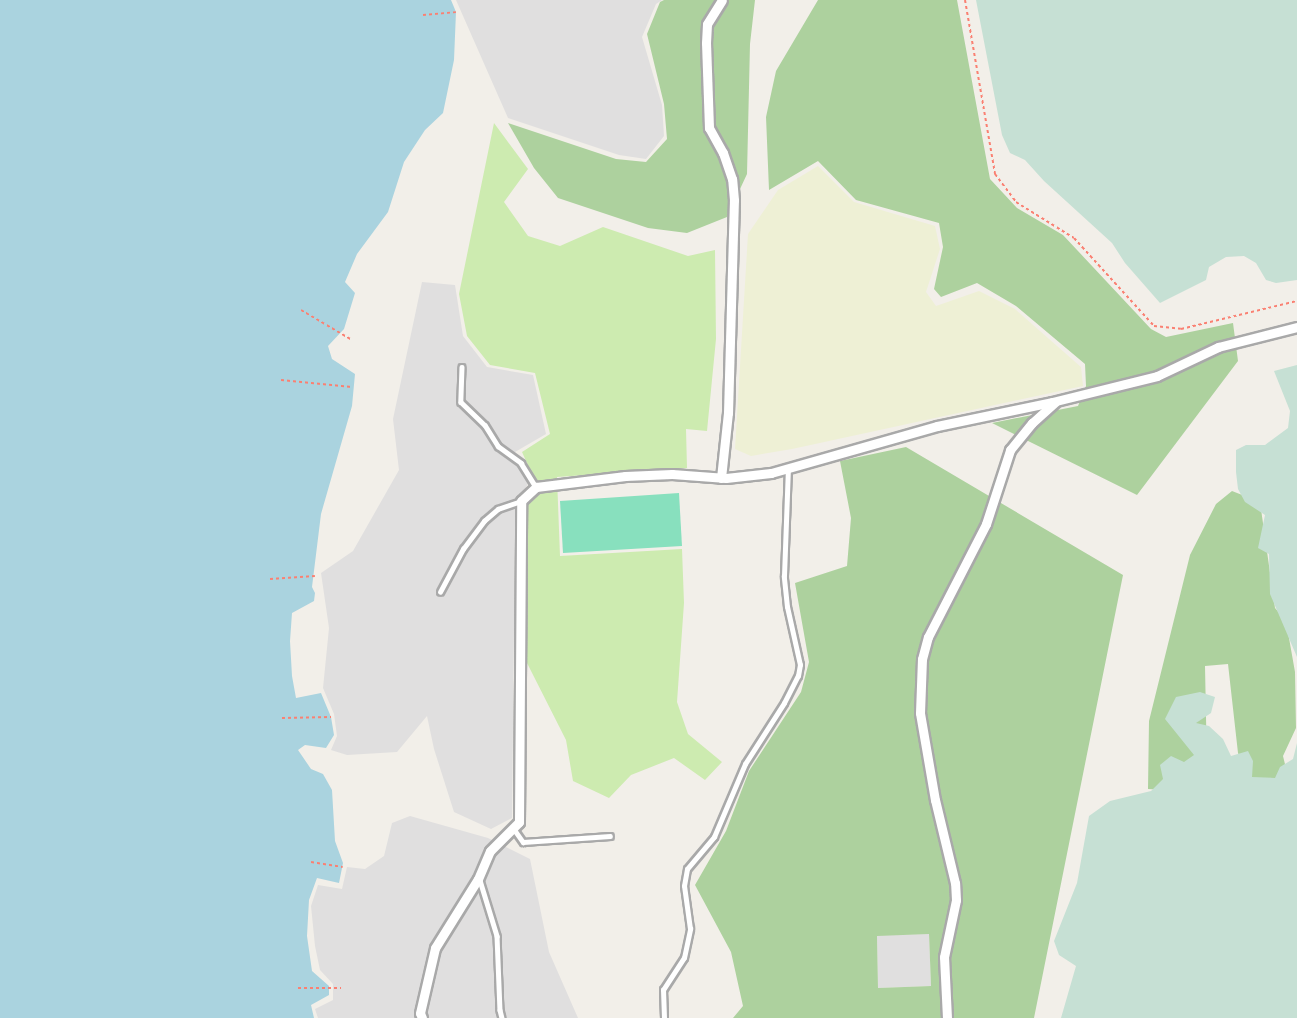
<!DOCTYPE html>
<html>
<head>
<meta charset="utf-8">
<style>
  body { margin:0 }
  #map { position:relative; width:1297px; height:1018px; overflow:hidden; background:#f2efe9; font-family:Manrope,sans-serif }
  div>[style] { position:absolute }
  .residential>* { inset:0; background:#e0dfdf }
  .farmland>* { inset:0; background:#eef0d5 }
  .grass>* { inset:0; background:#cdebb0 }
  .forest>* { inset:0; background:#add19e }
  .wetland>* { inset:0; background:#c6e0d4 }
  .pitch>* { inset:0; background:#88e0be }
  .water>* { inset:0; background:#aad3df }
  .path>* { height:2px; margin-top:-1px; transform-origin:0; background:repeating-linear-gradient(90deg,#fa8072 0 3px,transparent 0 6px) }
  .roads { filter:drop-shadow(2px 0 #a9a9a9) drop-shadow(-2px 0 #a9a9a9) drop-shadow(0 2px #a9a9a9) drop-shadow(0 -2px #a9a9a9) }
  .lane>* { height:4.5px; margin:-2.25px; padding:0 2.25px; transform-origin:2.25px; border-radius:2.25px; background:#fff }
  .street>* { height:9px; margin:-4.5px; padding:0 4.5px; transform-origin:4.5px; border-radius:4.5px; background:#fff }
  span { translate:-50% -50%; white-space:nowrap; text-align:center; line-height:1.15; -webkit-text-stroke:4.5px #fff; paint-order:stroke }
</style>
</head>
<body>
<div id="map">
  <div class="residential">
    <i style="clip-path:polygon(456px 0,662px 0,656px 4px,642px 37px,662px 105px,664px 136px,646px 159px,619px 155px,508px 118px)"></i>
    <i style="clip-path:polygon(422px 282px,455px 285px,463px 336px,487px 367px,533px 375px,546px 434px,515px 452px,529px 482px,518px 501px,515px 534px,512px 818px,491px 829px,454px 812px,434px 749px,427px 716px,397px 752px,347px 755px,331px 750px,337px 736px,334px 714px,323px 688px,329px 628px,321px 573px,353px 551px,399px 470px,393px 419px)"></i>
    <i style="clip-path:polygon(410px 816px,488px 838px,530px 859px,549px 952px,578px 1018px,318px 1018px,315px 1009px,333px 1000px,333px 984px,320px 970px,315px 946px,311px 906px,318px 885px,342px 889px,347px 867px,365px 869px,384px 856px,392px 823px)"></i>
    <i style="clip-path:polygon(929px 934px,931px 986px,878px 988px,877px 935px)"></i>
  </div>
  <div class="farmland">
    <i style="clip-path:polygon(818px 166px,854px 202px,935px 226px,940px 249px,926px 292px,936px 306px,979px 291px,1015px 309px,1081px 367px,1083px 386px,792px 449px,751px 456px,735px 449px,748px 234px,778px 190px)"></i>
  </div>
  <div class="grass">
    <i style="clip-path:polygon(494px 123px,528px 169px,504px 202px,528px 236px,560px 246px,603px 227px,688px 256px,715px 250px,716px 339px,707px 431px,686px 429px,687px 468px,557px 477px,560px 556px,682px 549px,684px 603px,677px 702px,688px 734px,722px 762px,705px 780px,674px 758px,631px 775px,609px 798px,573px 781px,566px 740px,527px 663px,528px 505px,539px 490px,522px 452px,550px 434px,535px 373px,490px 365px,467px 336px,459px 294px)"></i>
  </div>
  <div class="forest">
    <i style="clip-path:polygon(664px 0,755px 0,750px 44px,747px 174px,727px 217px,687px 233px,648px 228px,558px 198px,534px 168px,508px 123px,616px 159px,646px 162px,667px 139px,664px 104px,647px 34px,660px 2px)"></i>
    <i style="clip-path:polygon(818px 0,957px 0,990px 179px,1017px 208px,1063px 235px,1151px 329px,1166px 337px,1233px 323px,1238px 361px,1137px 495px,992px 423px,1078px 406px,1086px 386px,1085px 364px,1016px 306px,977px 283px,941px 297px,934px 289px,943px 247px,939px 223px,856px 200px,818px 161px,769px 190px,766px 117px,776px 71px)"></i>
    <i style="clip-path:polygon(evenodd,906px 447px,1123px 575px,1034px 1018px,733px 1018px,743px 1006px,731px 952px,695px 885px,726px 831px,749px 771px,801px 692px,809px 662px,795px 583px,847px 566px,851px 518px,840px 461px,906px 447px,929px 934px,931px 986px,878px 988px,877px 936px,929px 934px)"></i>
    <i style="clip-path:polygon(1232px 491px,1260px 502px,1275px 608px,1286px 621px,1295px 672px,1296px 728px,1283px 756px,1291px 789px,1249px 779px,1238px 753px,1228px 664px,1205px 666px,1207px 767px,1178px 791px,1148px 789px,1149px 721px,1190px 555px,1216px 504px)"></i>
  </div>
  <div class="wetland">
    <i style="clip-path:polygon(976px 0,1297px 0,1297px 280px,1276px 283px,1266px 280px,1256px 263px,1244px 256px,1226px 257px,1209px 267px,1206px 280px,1160px 303px,1125px 263px,1112px 243px,1044px 181px,1025px 160px,1010px 153px,1002px 135px)"></i>
    <i style="clip-path:polygon(1297px 365px,1297px 657px,1270px 594px,1269px 554px,1258px 548px,1265px 515px,1245px 502px,1238px 489px,1236px 472px,1236px 450px,1246px 445px,1265px 445px,1288px 428px,1290px 411px,1274px 371px)"></i>
    <i style="clip-path:polygon(1200px 692px,1215px 697px,1211px 713px,1196px 723px,1209px 726px,1223px 739px,1231px 756px,1248px 751px,1253px 761px,1252px 777px,1275px 778px,1280px 767px,1293px 759px,1297px 743px,1297px 1018px,1061px 1018px,1076px 966px,1059px 955px,1054px 941px,1077px 883px,1089px 816px,1110px 801px,1151px 791px,1163px 779px,1160px 765px,1171px 756px,1184px 762px,1194px 755px,1165px 719px,1176px 697px)"></i>
  </div>
  <div class="pitch">
    <i style="clip-path:polygon(679px 493px,682px 546px,563px 553px,560px 501px)"></i>
  </div>
  <div class="water">
    <i style="clip-path:polygon(0 0,451px 0,456px 12px,454px 60px,443px 113px,425px 130px,404px 162px,388px 212px,357px 254px,345px 282px,355px 293px,344px 329px,328px 346px,332px 359px,355px 374px,352px 406px,321px 514px,312px 587px,315px 593px,314px 601px,292px 613px,290px 641px,292px 676px,296px 698px,321px 693px,331px 717px,334px 735px,326px 748px,305px 745px,298px 750px,311px 769px,323px 774px,332px 790px,335px 841px,343px 863px,339px 883px,317px 878px,309px 900px,307px 936px,312px 971px,329px 986px,329px 995px,311px 1005px,314px 1018px,0 1018px)"></i>
  </div>
  <div class="path">
    <i style="left:965px;top:0;width:177px;rotate:80.2deg"></i>
    <i style="left:995px;top:174px;width:35px;rotate:53deg"></i>
    <i style="left:1016px;top:202px;width:68px;rotate:31.8deg"></i>
    <i style="left:1074px;top:238px;width:119px;rotate:47.7deg"></i>
    <i style="left:1154px;top:326px;width:27px;rotate:6deg"></i>
    <i style="left:1181px;top:329px;width:119px;rotate:-13.6deg"></i>
    <i style="left:423px;top:15px;width:33px;rotate:-5deg"></i>
    <i style="left:301px;top:310px;width:59px;rotate:30.5deg"></i>
    <i style="left:281px;top:380px;width:71px;rotate:5.6deg"></i>
    <i style="left:270px;top:579px;width:45px;rotate:-3.8deg"></i>
    <i style="left:282px;top:718px;width:49px;rotate:-1.2deg"></i>
    <i style="left:311px;top:862px;width:32px;rotate:9deg"></i>
    <i style="left:298px;top:988px;width:43px"></i>
  </div>
  <div class="roads">
    <div class="lane">
      <i style="left:462px;top:367px;width:35px;rotate:92deg"></i>
      <i style="left:461px;top:402px;width:33px;rotate:44deg"></i>
      <i style="left:485px;top:425px;width:25px;rotate:58deg"></i>
      <i style="left:498px;top:446px;width:29px;rotate:36deg"></i>
      <i style="left:521px;top:463px;width:28px;rotate:58deg"></i>
      <i style="left:440px;top:592px;width:49px;rotate:-61.9deg"></i>
      <i style="left:463px;top:549px;width:35px;rotate:-53deg"></i>
      <i style="left:484px;top:521px;width:18px;rotate:-41deg"></i>
      <i style="left:498px;top:509px;width:24px;rotate:-19deg"></i>
      <i style="left:514px;top:829px;width:16px;rotate:55deg"></i>
      <i style="left:523px;top:842px;width:87px;rotate:-3.9deg"></i>
      <i style="left:479px;top:877px;width:62px;rotate:73deg"></i>
      <i style="left:497px;top:936px;width:74px;rotate:87.7deg"></i>
      <i style="left:500px;top:1010px;width:8px;rotate:76deg"></i>
      <i style="left:664px;top:1018px;width:28px;rotate:-92deg"></i>
      <i style="left:663px;top:990px;width:38px;rotate:-57deg"></i>
      <i style="left:684px;top:958px;width:30px;rotate:-78deg"></i>
      <i style="left:690px;top:929px;width:43px;rotate:-97.9deg"></i>
      <i style="left:684px;top:886px;width:17px;rotate:-80deg"></i>
      <i style="left:687px;top:869px;width:42px;rotate:-49.8deg"></i>
      <i style="left:714px;top:837px;width:79px;rotate:-67deg"></i>
      <i style="left:745px;top:764px;width:72px;rotate:-57.4deg"></i>
      <i style="left:784px;top:703px;width:30px;rotate:-63deg"></i>
      <i style="left:798px;top:676px;width:11px;rotate:-80deg"></i>
      <i style="left:800px;top:665px;width:59px;rotate:-102.6deg"></i>
      <i style="left:787px;top:607px;width:31px;rotate:-96deg"></i>
      <i style="left:784px;top:576px;width:108px;rotate:-87.9deg"></i>
    </div>
    <div class="street">
      <i style="left:721px;top:478px;width:65px;rotate:-83.9deg"></i>
      <i style="left:728px;top:413px;width:213px;rotate:-88.4deg"></i>
      <i style="left:734px;top:200px;width:21px;rotate:-95deg"></i>
      <i style="left:732px;top:179px;width:28px;rotate:-109deg"></i>
      <i style="left:723px;top:153px;width:29px;rotate:-119deg"></i>
      <i style="left:709px;top:128px;width:85px;rotate:-92deg"></i>
      <i style="left:706px;top:43px;width:19px;rotate:-87deg"></i>
      <i style="left:707px;top:24px;width:28px;rotate:-58deg"></i>
      <i style="left:422px;top:1018px;width:5px;rotate:-112deg"></i>
      <i style="left:420px;top:1013px;width:67px;rotate:-77deg"></i>
      <i style="left:435px;top:948px;width:81px;rotate:-58.1deg"></i>
      <i style="left:478px;top:879px;width:30px;rotate:-67deg"></i>
      <i style="left:490px;top:851px;width:41px;rotate:-45deg"></i>
      <i style="left:519px;top:822px;width:321px;rotate:-89.6deg"></i>
      <i style="left:521px;top:501px;width:21px;rotate:-43deg"></i>
      <i style="left:536px;top:487px;width:90px;rotate:-7deg"></i>
      <i style="left:625px;top:476px;width:47px;rotate:-2.4deg"></i>
      <i style="left:672px;top:474px;width:54px;rotate:4.2deg"></i>
      <i style="left:726px;top:478px;width:45px;rotate:-6.3deg"></i>
      <i style="left:771px;top:473px;width:173px;rotate:-15.8deg"></i>
      <i style="left:937px;top:426px;width:117px;rotate:-11.8deg"></i>
      <i style="left:1052px;top:402px;width:108px;rotate:-13.9deg"></i>
      <i style="left:1157px;top:376px;width:68px;rotate:-25.4deg"></i>
      <i style="left:1218px;top:347px;width:81px;rotate:-14.2deg"></i>
      <i style="left:947px;top:1018px;width:61px;rotate:-92.8deg"></i>
      <i style="left:944px;top:957px;width:58px;rotate:-78.1deg"></i>
      <i style="left:956px;top:900px;width:17px;rotate:-93deg"></i>
      <i style="left:955px;top:883px;width:85px;rotate:-103.5deg"></i>
      <i style="left:935px;top:800px;width:88px;rotate:-99.8deg"></i>
      <i style="left:920px;top:713px;width:54px;rotate:-87.9deg"></i>
      <i style="left:922px;top:659px;width:23px;rotate:-75deg"></i>
      <i style="left:928px;top:637px;width:127px;rotate:-62.8deg"></i>
      <i style="left:986px;top:524px;width:78px;rotate:-72deg"></i>
      <i style="left:1010px;top:450px;width:35px;rotate:-51deg"></i>
      <i style="left:1032px;top:423px;width:31px;rotate:-42deg"></i>
    </div>
  </div>
</div>
</body>
</html>
